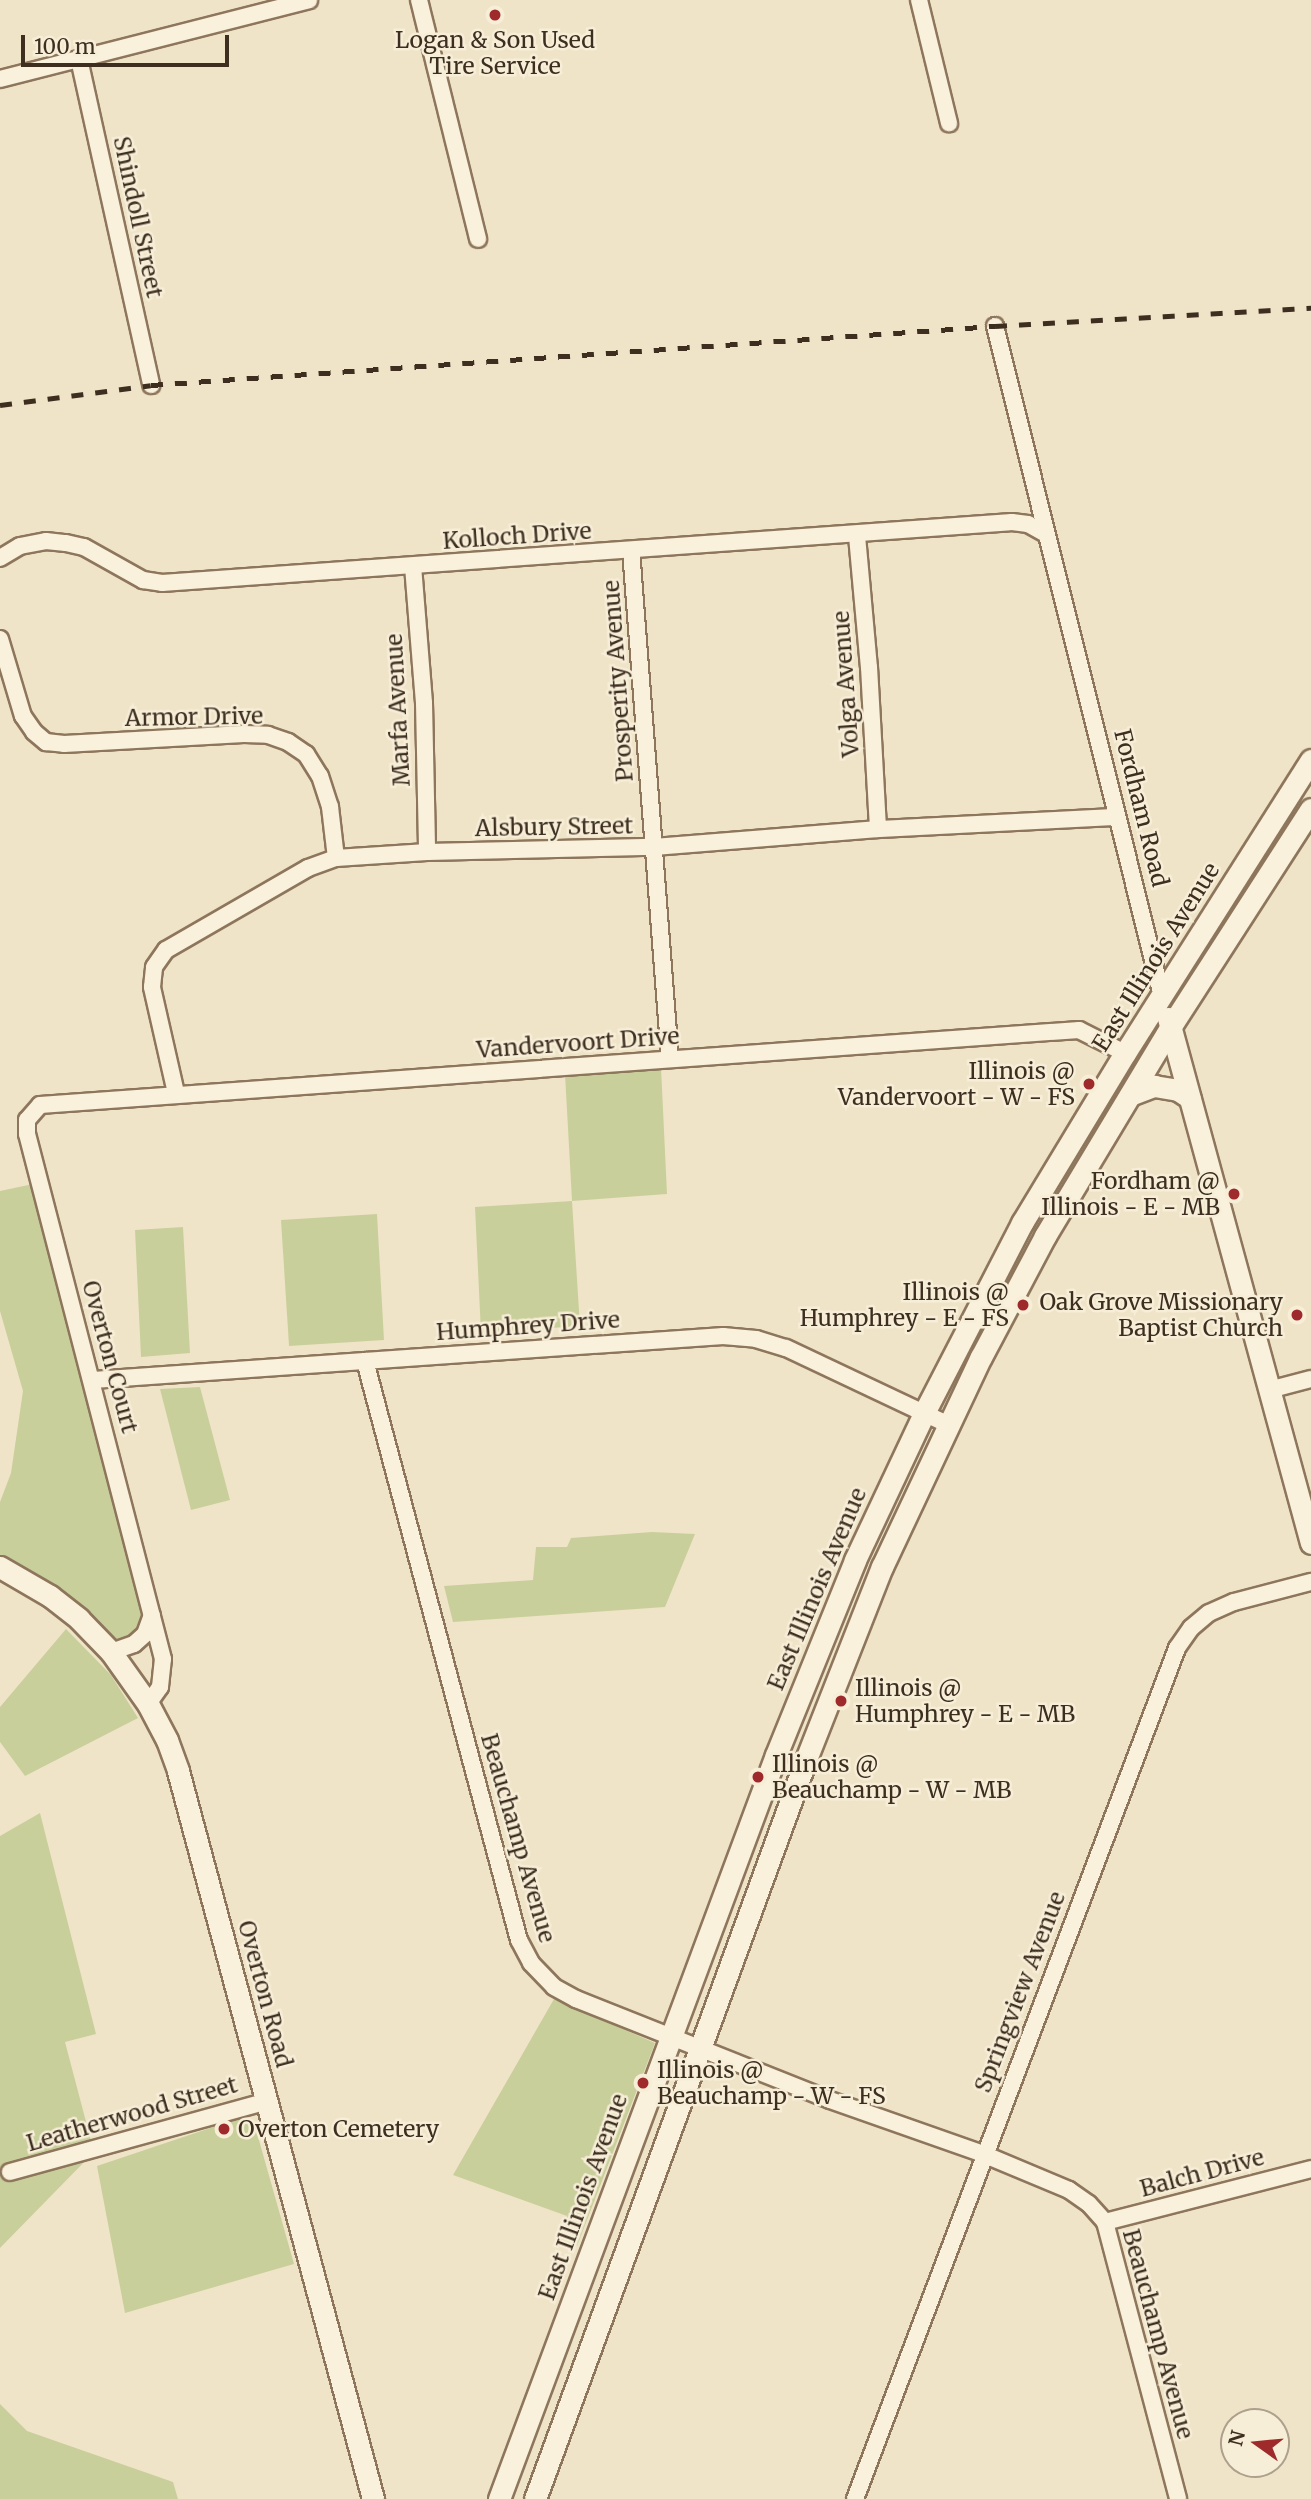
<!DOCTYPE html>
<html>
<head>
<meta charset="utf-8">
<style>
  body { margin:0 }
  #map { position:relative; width:1311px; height:2499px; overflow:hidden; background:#f0e4c8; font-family:Merriweather,serif }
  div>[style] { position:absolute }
  .green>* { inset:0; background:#c9cf9b }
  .roads { filter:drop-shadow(2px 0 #8d765c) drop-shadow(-2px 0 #8d765c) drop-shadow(0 2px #8d765c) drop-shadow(0 -2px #8d765c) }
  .street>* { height:16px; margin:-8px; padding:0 8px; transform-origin:8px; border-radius:8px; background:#faf1dc }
  .secondary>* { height:21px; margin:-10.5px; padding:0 10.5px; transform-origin:10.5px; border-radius:10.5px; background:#faf1dc }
  .rail>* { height:4.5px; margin-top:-2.25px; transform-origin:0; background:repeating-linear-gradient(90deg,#3d2e20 0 12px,transparent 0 24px) }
  .dots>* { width:19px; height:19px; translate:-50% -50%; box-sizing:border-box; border:4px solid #f7eed8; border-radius:50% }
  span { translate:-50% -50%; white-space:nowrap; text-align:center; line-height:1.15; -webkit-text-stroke:5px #f7eed8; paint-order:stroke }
  .poi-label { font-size:23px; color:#3d2e20 }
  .right { translate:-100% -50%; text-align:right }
  .left { translate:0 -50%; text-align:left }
  .street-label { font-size:23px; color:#3d2e20 }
  .north { position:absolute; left:1220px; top:2408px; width:70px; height:70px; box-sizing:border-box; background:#f7eed8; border:2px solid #ada18e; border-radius:50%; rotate:285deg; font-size:19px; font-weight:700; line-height:28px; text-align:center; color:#3d2e20 }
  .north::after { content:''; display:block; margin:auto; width:24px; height:32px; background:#9e2a2b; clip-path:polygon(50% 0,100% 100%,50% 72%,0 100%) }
  .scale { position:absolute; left:21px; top:35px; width:208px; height:32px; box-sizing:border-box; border:4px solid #3d2e20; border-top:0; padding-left:9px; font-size:21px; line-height:24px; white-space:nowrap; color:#3d2e20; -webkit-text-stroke:5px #f7eed8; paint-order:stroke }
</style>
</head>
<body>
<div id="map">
  <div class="green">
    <i style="clip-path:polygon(661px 1067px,667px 1194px,572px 1201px,580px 1326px,481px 1333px,475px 1207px,572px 1201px,565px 1074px)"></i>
    <i style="clip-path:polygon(33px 1184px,144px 1612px,138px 1630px,121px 1642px,113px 1640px,0 1558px,0 1502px,11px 1473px,23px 1391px,0 1311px,0 1191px)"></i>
    <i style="clip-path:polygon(377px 1214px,384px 1340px,289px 1346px,281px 1220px)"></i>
    <i style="clip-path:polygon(183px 1227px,190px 1353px,141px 1357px,135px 1230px)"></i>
    <i style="clip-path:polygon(200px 1387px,230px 1500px,191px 1510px,160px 1389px)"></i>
    <i style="clip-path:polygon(652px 1532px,695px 1534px,665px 1607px,453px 1622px,444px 1586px,533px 1580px,536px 1547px,567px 1547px,571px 1538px)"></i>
    <i style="clip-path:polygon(66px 1629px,111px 1675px,138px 1718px,25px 1776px,0 1742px,0 1707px)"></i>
    <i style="clip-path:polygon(40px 1813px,96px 2034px,65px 2042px,94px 2152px,0 2248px,0 1836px)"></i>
    <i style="clip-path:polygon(554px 1999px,655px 2043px,577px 2246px,560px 2240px,567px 2216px,453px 2175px)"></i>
    <i style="clip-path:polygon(240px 2118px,255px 2126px,294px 2264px,125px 2313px,97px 2166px)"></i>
    <i style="clip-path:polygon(0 2404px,27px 2431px,173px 2482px,178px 2499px,0 2499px)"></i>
  </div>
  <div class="roads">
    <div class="street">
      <i style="left:419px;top:0;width:246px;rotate:76.1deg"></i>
      <i style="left:919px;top:0;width:127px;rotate:76.3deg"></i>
      <i style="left:79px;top:59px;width:334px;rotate:77.5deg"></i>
      <i style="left:0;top:79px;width:319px;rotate:-14.3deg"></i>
      <i style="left:995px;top:326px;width:690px;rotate:76deg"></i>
      <i style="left:857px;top:536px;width:132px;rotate:84.8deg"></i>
      <i style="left:869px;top:667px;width:162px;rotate:86.8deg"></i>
      <i style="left:631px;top:550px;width:510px;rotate:85.62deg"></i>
      <i style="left:0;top:558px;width:23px;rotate:-31deg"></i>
      <i style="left:20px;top:546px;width:26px;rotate:-11deg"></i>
      <i style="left:46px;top:541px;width:20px;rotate:6deg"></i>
      <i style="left:66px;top:543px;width:18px;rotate:13deg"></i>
      <i style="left:84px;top:547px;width:68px;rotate:29.2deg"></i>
      <i style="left:143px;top:580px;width:19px;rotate:9deg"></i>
      <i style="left:162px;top:583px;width:852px;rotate:-4.1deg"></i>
      <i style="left:1012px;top:522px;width:16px;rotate:7deg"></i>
      <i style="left:1028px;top:524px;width:21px;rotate:29deg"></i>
      <i style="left:413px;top:566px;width:137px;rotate:85.4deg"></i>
      <i style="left:424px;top:703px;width:149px;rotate:88.8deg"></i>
      <i style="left:0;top:639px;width:80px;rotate:73.4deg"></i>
      <i style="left:23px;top:716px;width:19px;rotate:55deg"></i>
      <i style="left:34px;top:732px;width:16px;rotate:40deg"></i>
      <i style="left:46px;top:742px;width:18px;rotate:6deg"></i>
      <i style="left:64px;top:744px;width:180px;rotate:-3.2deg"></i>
      <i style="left:244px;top:734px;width:24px;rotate:2deg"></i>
      <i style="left:268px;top:735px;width:21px;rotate:19deg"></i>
      <i style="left:288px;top:742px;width:22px;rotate:34deg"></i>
      <i style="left:306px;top:754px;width:26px;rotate:58deg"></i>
      <i style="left:320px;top:776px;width:33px;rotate:72deg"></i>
      <i style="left:330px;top:807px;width:51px;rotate:83.3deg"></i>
      <i style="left:176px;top:1093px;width:109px;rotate:-102.8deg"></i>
      <i style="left:152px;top:987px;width:20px;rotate:-84deg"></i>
      <i style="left:154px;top:967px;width:21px;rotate:-55deg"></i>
      <i style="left:166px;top:950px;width:164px;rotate:-30deg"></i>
      <i style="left:308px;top:868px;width:30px;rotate:-20deg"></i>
      <i style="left:336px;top:858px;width:91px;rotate:-3.8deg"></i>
      <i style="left:427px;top:852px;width:227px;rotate:-1.3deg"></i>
      <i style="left:654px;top:847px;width:225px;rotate:-4.6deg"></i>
      <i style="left:878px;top:829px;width:238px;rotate:-2.9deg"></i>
      <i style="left:365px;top:1361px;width:599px;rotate:75.11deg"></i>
      <i style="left:519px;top:1940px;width:26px;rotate:62deg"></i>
      <i style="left:531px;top:1963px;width:33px;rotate:46deg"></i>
      <i style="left:554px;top:1987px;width:25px;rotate:29deg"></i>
      <i style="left:576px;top:1999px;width:273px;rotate:21.7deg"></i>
      <i style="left:830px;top:2100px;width:162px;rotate:19.4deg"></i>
      <i style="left:983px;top:2154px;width:93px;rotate:22.7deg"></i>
      <i style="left:1069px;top:2190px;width:24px;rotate:35deg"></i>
      <i style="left:1089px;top:2204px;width:24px;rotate:48deg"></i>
      <i style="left:1105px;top:2222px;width:286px;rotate:75.2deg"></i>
      <i style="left:93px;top:1380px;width:632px;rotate:-4deg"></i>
      <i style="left:723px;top:1336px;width:33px;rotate:5deg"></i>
      <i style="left:756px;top:1339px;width:31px;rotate:17deg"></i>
      <i style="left:786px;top:1348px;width:180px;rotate:25.3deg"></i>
      <i style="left:1269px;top:1390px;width:43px;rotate:-14.7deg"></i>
      <i style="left:111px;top:1652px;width:24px;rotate:-19deg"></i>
      <i style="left:134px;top:1644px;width:15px;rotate:-42deg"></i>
      <i style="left:145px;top:1634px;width:20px;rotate:-70deg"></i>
      <i style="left:148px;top:1704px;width:21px;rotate:-55deg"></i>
      <i style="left:160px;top:1687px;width:28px;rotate:-84deg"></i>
      <i style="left:163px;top:1659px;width:542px;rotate:-104.52deg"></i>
      <i style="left:27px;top:1134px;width:14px;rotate:-90deg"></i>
      <i style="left:27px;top:1120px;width:20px;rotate:-49deg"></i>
      <i style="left:40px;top:1105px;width:1042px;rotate:-4.13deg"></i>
      <i style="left:1079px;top:1030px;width:51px;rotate:26.6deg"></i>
      <i style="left:10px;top:2172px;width:267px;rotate:-15.4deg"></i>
      <i style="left:1105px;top:2222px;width:213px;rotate:-14.4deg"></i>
      <i style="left:855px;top:2499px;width:910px;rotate:-69.27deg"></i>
      <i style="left:1177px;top:1648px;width:24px;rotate:-55deg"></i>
      <i style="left:1191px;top:1628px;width:23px;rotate:-40deg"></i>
      <i style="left:1209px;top:1613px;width:27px;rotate:-24deg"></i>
      <i style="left:1234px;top:1602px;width:80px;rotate:-14.6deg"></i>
    </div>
    <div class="secondary">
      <i style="left:1168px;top:1018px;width:544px;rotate:74.76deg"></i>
      <i style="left:1130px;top:1095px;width:26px;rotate:-21deg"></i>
      <i style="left:1154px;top:1086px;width:24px;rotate:9deg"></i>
      <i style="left:1178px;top:1090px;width:14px;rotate:34deg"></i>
      <i style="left:0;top:1567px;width:58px;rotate:30.1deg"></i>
      <i style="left:50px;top:1596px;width:37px;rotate:38deg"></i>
      <i style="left:79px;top:1619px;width:46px;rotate:45.9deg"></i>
      <i style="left:111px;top:1652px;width:64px;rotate:54.6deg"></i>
      <i style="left:148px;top:1704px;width:41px;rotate:62.2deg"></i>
      <i style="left:167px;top:1740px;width:33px;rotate:70deg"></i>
      <i style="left:178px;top:1771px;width:754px;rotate:75deg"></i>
      <i style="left:499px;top:2499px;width:794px;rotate:-69.58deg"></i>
      <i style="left:776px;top:1755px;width:210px;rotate:-67.9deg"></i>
      <i style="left:855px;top:1560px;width:165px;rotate:-64.8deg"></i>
      <i style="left:925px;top:1411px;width:212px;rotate:-62.7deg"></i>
      <i style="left:1022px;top:1223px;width:199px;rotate:-58.8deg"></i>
      <i style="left:1125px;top:1053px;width:347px;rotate:-57.6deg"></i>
      <i style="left:535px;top:2499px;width:785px;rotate:-69.88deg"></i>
      <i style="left:805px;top:1762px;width:210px;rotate:-68.5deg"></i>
      <i style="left:882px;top:1567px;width:232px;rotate:-64.8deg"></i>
      <i style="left:981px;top:1357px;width:137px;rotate:-62.1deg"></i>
      <i style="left:1045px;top:1236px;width:245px;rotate:-59deg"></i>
      <i style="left:1171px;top:1026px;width:258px;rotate:-57.2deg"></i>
    </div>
  </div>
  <div class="rail">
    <i style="left:0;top:405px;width:152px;rotate:-7.5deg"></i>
    <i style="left:151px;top:385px;width:846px;rotate:-4deg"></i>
    <i style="left:995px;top:326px;width:317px;rotate:-3.3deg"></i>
  </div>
  <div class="dots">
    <i style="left:495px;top:15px;background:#9e2a2b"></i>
    <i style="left:1089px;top:1084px;background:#9e2a2b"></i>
    <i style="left:1234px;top:1194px;background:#9e2a2b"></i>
    <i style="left:1023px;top:1305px;background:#9e2a2b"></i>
    <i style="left:1297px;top:1315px;background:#9e2a2b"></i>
    <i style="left:841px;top:1701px;background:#9e2a2b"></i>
    <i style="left:758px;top:1777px;background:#9e2a2b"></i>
    <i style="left:643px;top:2083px;background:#9e2a2b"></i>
    <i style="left:224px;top:2129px;background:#9e2a2b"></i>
  </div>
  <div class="poi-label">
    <span style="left:495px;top:53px">Logan &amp; Son Used<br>Tire Service</span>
    <span class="right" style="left:1075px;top:1084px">Illinois @<br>Vandervoort - W - FS</span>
    <span class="right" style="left:1220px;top:1194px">Fordham @<br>Illinois - E - MB</span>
    <span class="right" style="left:1009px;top:1305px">Illinois @<br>Humphrey - E - FS</span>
    <span class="right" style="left:1283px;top:1315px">Oak Grove Missionary<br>Baptist Church</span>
    <span class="left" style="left:855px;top:1701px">Illinois @<br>Humphrey - E - MB</span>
    <span class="left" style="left:772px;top:1777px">Illinois @<br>Beauchamp - W - MB</span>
    <span class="left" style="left:657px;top:2083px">Illinois @<br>Beauchamp - W - FS</span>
    <span class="left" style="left:238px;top:2129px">Overton Cemetery</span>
  </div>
  <div class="street-label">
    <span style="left:138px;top:217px;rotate:78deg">Shindoll Street</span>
    <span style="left:517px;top:536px;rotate:-4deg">Kolloch Drive</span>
    <span style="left:618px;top:681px;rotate:-94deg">Prosperity Avenue</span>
    <span style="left:846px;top:684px;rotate:-94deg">Volga Avenue</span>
    <span style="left:398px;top:710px;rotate:-93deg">Marfa Avenue</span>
    <span style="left:194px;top:717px;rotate:-1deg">Armor Drive</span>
    <span style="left:1141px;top:808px;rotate:76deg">Fordham Road</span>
    <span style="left:554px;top:827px;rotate:-1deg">Alsbury Street</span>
    <span style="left:1156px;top:957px;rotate:-58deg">East Illinois Avenue</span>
    <span style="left:578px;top:1043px;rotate:-4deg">Vandervoort Drive</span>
    <span style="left:528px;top:1326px;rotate:-4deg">Humphrey Drive</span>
    <span style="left:110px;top:1357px;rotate:75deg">Overton Court</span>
    <span style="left:817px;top:1589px;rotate:-67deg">East Illinois Avenue</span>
    <span style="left:518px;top:1838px;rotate:74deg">Beauchamp Avenue</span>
    <span style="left:1020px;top:1992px;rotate:-69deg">Springview Avenue</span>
    <span style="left:265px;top:1994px;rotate:75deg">Overton Road</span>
    <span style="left:132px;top:2114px;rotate:-16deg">Leatherwood Street</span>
    <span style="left:1202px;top:2173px;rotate:-15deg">Balch Drive</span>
    <span style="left:583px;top:2197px;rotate:-70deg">East Illinois Avenue</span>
    <span style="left:1158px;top:2334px;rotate:75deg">Beauchamp Avenue</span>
  </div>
  <div class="north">N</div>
  <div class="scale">100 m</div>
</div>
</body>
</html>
